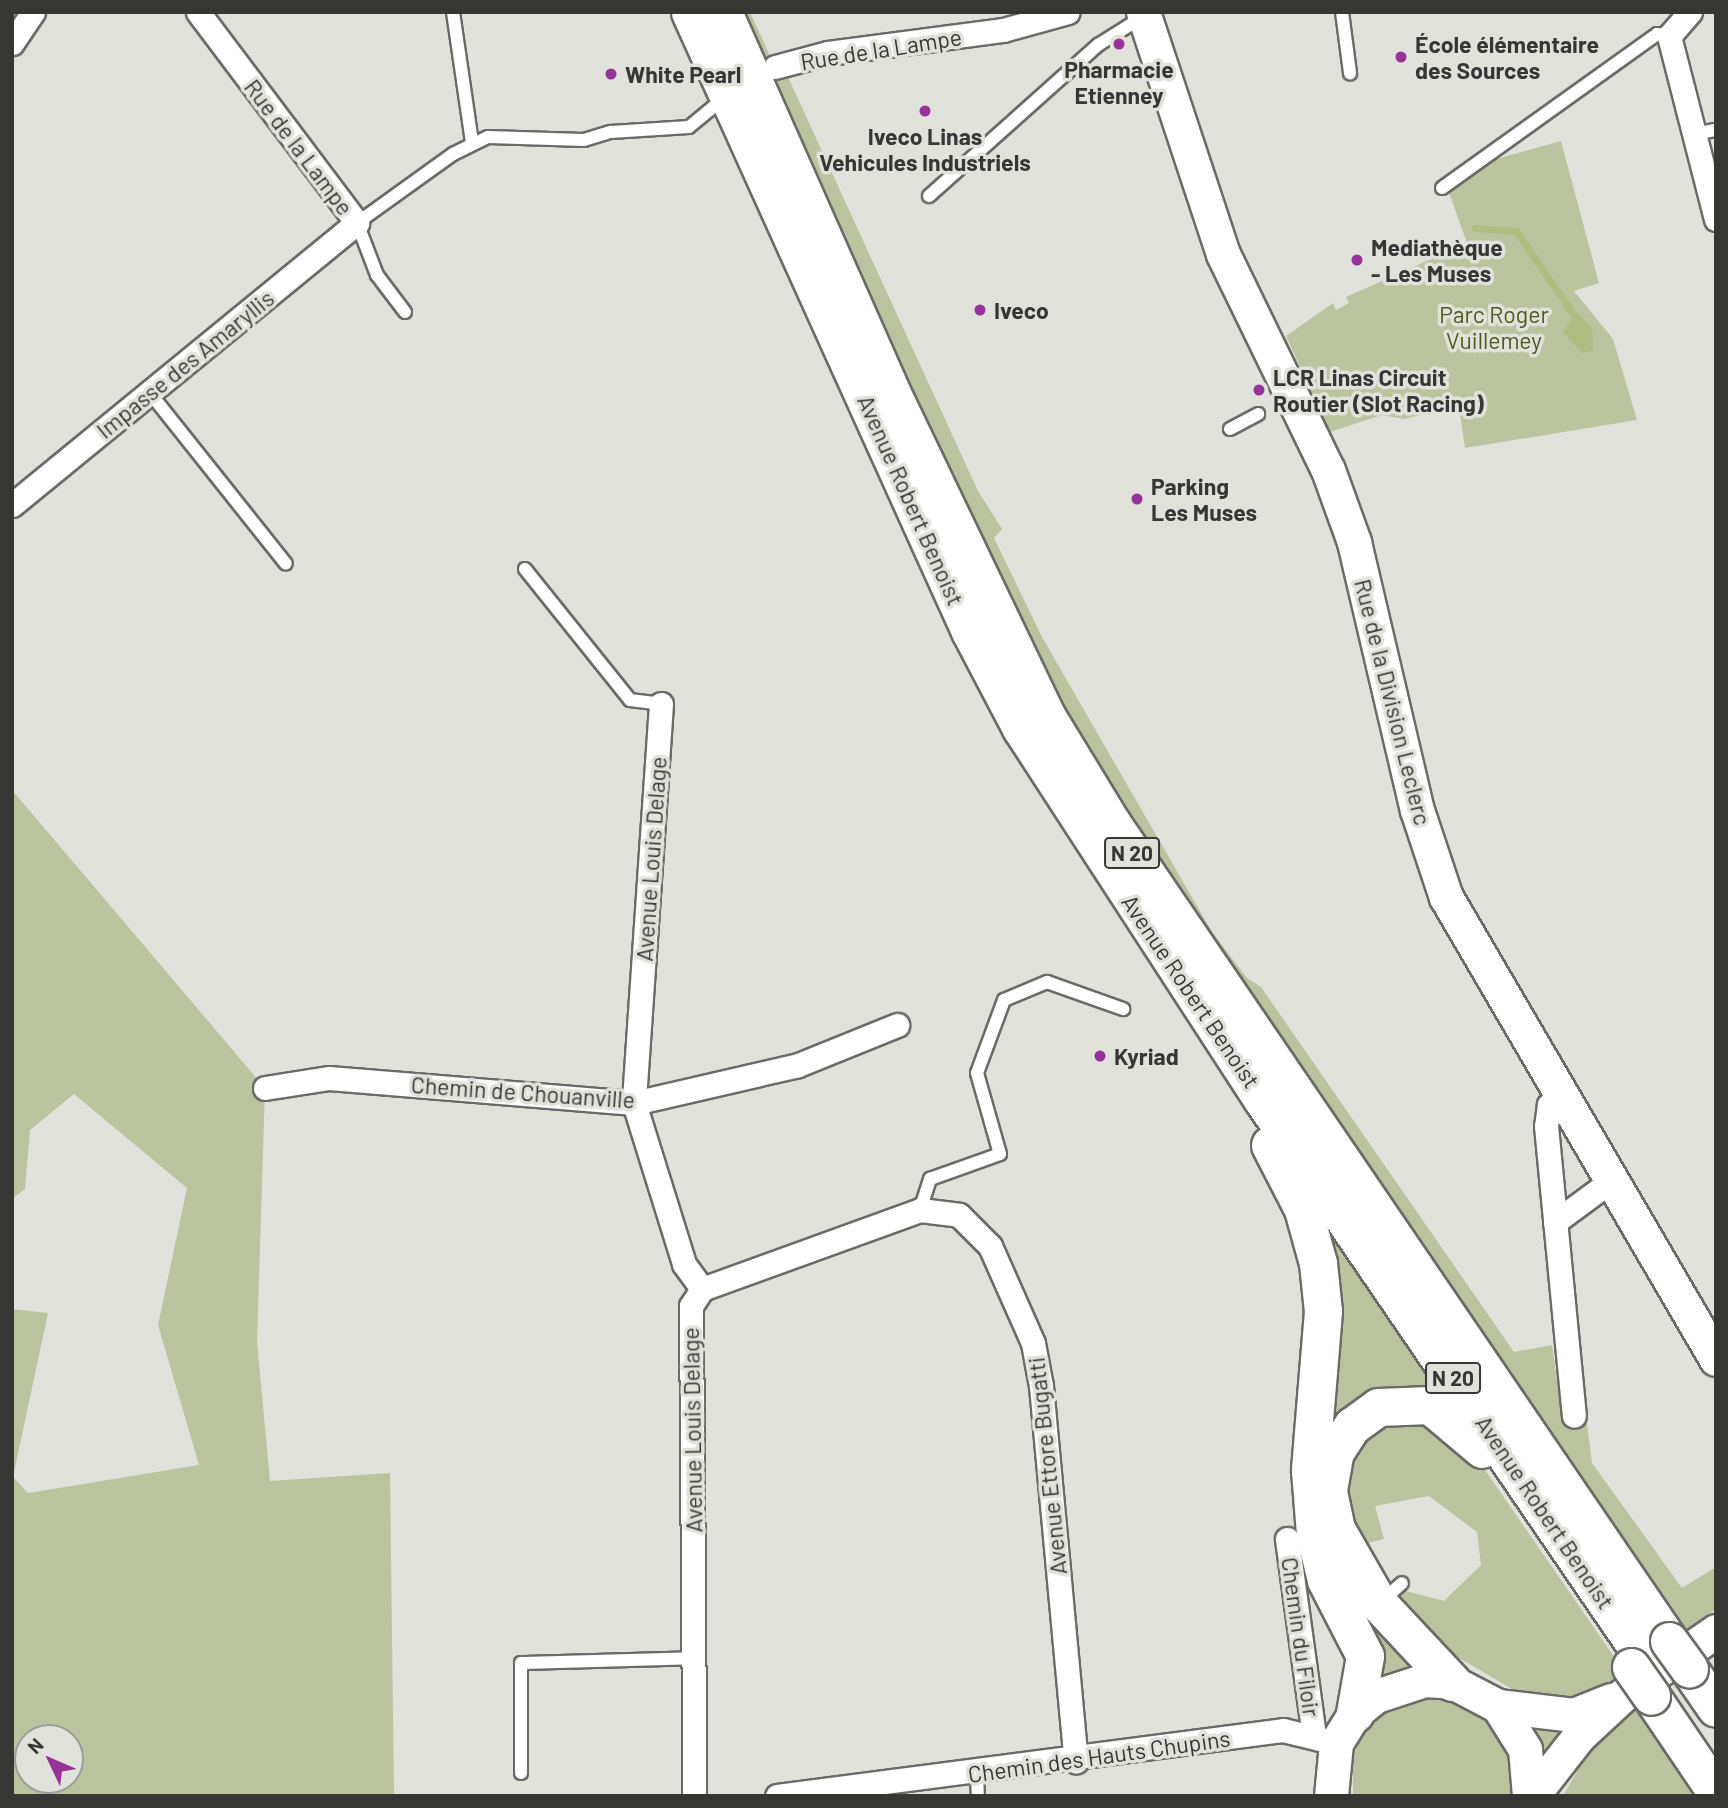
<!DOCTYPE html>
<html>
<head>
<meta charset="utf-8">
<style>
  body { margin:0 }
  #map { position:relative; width:1728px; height:1808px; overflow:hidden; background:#e1e2dc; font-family:Barlow,sans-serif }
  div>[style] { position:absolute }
  .green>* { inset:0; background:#bcc49f }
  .water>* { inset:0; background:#b1bc83 }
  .stream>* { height:7px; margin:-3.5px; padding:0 3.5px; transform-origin:3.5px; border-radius:3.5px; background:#b1bc83 }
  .roads { filter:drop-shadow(2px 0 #6a6b67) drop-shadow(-2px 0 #6a6b67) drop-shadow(0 2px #6a6b67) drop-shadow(0 -2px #6a6b67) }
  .lane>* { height:12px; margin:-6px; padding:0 6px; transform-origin:6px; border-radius:6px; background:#fff }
  .street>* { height:23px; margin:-11.5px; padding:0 11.5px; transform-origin:11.5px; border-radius:11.5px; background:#fff }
  .secondary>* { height:33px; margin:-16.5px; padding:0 16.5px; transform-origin:16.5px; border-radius:16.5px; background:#fff }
  .primary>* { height:37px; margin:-18.5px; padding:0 18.5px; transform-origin:18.5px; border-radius:18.5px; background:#fff }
  .bridges { filter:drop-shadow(2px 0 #6a6b67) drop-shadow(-2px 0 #6a6b67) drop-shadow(0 2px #6a6b67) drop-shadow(0 -2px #6a6b67) }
  .primary-bridge>* { height:37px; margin:-18.5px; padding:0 18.5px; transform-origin:18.5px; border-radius:18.5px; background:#fff }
  .dots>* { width:19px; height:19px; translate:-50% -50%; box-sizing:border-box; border:4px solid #e1e2dc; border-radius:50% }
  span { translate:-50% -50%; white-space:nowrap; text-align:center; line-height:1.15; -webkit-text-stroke:7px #e1e2dc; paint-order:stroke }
  .shield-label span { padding:2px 5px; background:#e1e2dc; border:2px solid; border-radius:5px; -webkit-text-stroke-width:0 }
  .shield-label { font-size:21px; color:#363735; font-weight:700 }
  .poi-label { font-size:23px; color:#363735; font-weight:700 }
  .left { translate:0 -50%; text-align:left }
  .street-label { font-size:23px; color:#363735 }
  .park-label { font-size:23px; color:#4f5818 }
  .frame { position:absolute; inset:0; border:14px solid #363735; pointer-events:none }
  .north { position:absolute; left:14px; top:1724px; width:70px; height:70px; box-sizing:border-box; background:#e1e2dc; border:2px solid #9d9e99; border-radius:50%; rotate:314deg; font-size:19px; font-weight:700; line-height:28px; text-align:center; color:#363735 }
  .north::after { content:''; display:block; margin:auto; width:24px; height:32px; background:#963298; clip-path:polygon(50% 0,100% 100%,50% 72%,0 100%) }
</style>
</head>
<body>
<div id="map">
  <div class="green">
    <i style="clip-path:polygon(737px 12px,750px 12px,781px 80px,788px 77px,978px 491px,1002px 529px,994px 538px,1042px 637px,1212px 932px,1247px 978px,1261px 987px,1514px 1352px,1552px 1345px,1562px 1417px,1586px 1416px,1592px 1463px,1682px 1588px,1716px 1567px,1716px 1609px,1687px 1629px,1148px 856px,1018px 634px)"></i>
    <i style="clip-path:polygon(1561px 141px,1599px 283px,1574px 291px,1613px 339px,1637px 420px,1465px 448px,1459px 407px,1403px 419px,1382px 415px,1330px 432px,1286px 336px,1333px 303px,1336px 310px,1349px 303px,1346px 297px,1467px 243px,1448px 190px,1496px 159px)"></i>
    <i style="clip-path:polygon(evenodd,12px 790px,265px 1088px,257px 1342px,270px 1481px,390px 1473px,394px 1796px,12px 1796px,12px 1309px,48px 1313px,13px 1477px,28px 1493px,199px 1465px,158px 1325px,187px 1188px,74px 1094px,30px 1130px,25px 1189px,12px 1199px,12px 790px,28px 1738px,70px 1738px,70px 1780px,28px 1780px,28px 1738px)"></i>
    <i style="clip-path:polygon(1323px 1213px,1443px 1390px,1341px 1424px,1349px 1604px,1313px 1218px)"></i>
    <i style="clip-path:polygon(1407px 1412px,1469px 1447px,1628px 1677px,1571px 1704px,1517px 1692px,1456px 1656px,1394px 1603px,1406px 1591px,1444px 1601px,1481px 1565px,1477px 1532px,1429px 1496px,1375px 1506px,1384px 1539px,1368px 1543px,1371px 1560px,1350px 1544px,1339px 1473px,1362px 1430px)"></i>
    <i style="clip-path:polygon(1393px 1630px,1425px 1660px,1373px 1680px,1368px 1642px)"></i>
    <i style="clip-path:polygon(1425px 1692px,1475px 1703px,1510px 1741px,1515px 1796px,1353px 1796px,1353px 1756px,1367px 1726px,1377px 1714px)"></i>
    <i style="clip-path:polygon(1639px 1692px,1708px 1796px,1563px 1796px,1594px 1742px)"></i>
    <i style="clip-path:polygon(1530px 1719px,1573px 1728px,1547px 1766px,1541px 1740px)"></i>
  </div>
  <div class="water">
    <i style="clip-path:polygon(1576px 312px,1592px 328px,1593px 351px,1582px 353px,1563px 332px)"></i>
  </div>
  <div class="stream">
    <i style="left:1475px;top:228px;width:41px;rotate:4.2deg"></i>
    <i style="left:1516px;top:231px;width:101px;rotate:55.5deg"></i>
  </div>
  <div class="roads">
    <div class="lane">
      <i style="left:453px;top:12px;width:131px;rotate:81.7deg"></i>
      <i style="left:1342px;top:12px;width:62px;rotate:82.5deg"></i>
      <i style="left:1694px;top:134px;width:21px;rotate:-11deg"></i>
      <i style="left:1442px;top:188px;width:264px;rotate:-35.6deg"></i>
      <i style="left:1657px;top:34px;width:12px;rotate:9deg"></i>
      <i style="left:929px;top:196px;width:227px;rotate:-41.8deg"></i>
      <i style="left:1098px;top:45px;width:54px;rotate:-32.2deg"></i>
      <i style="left:405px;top:312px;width:46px;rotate:-127.1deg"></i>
      <i style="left:377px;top:275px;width:56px;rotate:-111deg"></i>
      <i style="left:357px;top:223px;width:118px;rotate:-35.7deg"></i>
      <i style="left:453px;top:154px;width:39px;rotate:-26deg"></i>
      <i style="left:488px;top:137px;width:96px;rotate:1.8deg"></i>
      <i style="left:584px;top:140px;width:28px;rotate:-17deg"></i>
      <i style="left:611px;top:132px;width:78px;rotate:-3.7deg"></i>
      <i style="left:689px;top:127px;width:45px;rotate:-39.6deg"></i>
      <i style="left:150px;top:393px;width:218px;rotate:51.5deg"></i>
      <i style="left:1230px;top:429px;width:32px;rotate:-28deg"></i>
      <i style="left:525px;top:569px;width:168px;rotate:51.3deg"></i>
      <i style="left:630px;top:700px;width:31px;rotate:7deg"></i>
      <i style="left:920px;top:1210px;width:33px;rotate:-72deg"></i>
      <i style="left:930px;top:1179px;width:74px;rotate:-19.7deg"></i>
      <i style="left:1000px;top:1154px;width:84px;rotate:-105.9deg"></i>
      <i style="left:977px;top:1073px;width:78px;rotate:-69.7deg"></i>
      <i style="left:1004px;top:1000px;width:47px;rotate:-22.7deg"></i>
      <i style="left:1047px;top:982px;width:81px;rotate:19.6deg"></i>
      <i style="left:1381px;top:1602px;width:28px;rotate:-42deg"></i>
      <i style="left:977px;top:1772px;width:24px;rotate:88deg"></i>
      <i style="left:521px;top:1773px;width:110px;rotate:-90deg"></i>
      <i style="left:521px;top:1663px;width:174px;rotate:-1.6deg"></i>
    </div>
    <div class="street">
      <i style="left:1690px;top:12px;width:32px;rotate:131deg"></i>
      <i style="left:1669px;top:36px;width:189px;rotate:75.6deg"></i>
      <i style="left:12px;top:43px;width:37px;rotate:-56deg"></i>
      <i style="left:775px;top:67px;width:55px;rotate:-14.8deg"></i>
      <i style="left:828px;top:53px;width:177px;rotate:-7.5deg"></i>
      <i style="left:1003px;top:30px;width:67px;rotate:-15.5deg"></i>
      <i style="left:12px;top:505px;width:446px;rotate:-39.3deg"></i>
      <i style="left:357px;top:223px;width:264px;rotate:-127deg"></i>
      <i style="left:661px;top:704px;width:400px;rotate:93.9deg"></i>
      <i style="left:634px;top:1103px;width:169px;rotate:72.7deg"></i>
      <i style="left:684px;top:1264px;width:31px;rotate:54deg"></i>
      <i style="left:702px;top:1289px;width:20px;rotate:123deg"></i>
      <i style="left:691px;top:1306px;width:490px;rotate:89.6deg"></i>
      <i style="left:265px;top:1088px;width:65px;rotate:-8.9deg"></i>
      <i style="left:329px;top:1078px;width:306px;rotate:4.7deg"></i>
      <i style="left:634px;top:1103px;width:168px;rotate:-13deg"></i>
      <i style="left:798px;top:1065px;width:107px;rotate:-22deg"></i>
      <i style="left:1560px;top:1097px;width:14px;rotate:144deg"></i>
      <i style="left:1549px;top:1105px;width:21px;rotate:98deg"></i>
      <i style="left:1546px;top:1126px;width:291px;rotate:84.5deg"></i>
      <i style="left:1555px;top:1222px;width:67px;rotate:-36.5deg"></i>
      <i style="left:702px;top:1289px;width:232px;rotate:-19.9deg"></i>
      <i style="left:920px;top:1210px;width:39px;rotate:7deg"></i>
      <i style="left:959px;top:1215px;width:44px;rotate:45deg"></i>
      <i style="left:990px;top:1246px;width:106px;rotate:66.1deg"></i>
      <i style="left:1033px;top:1343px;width:44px;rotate:79.5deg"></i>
      <i style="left:1041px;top:1386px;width:377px;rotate:84.7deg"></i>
      <i style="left:1287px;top:1539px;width:199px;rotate:82.2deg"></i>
      <i style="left:777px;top:1796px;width:510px;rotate:-7.43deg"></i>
      <i style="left:1283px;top:1730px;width:55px;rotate:13.8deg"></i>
    </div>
    <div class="secondary">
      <i style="left:1143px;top:12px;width:255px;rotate:71.7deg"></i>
      <i style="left:1223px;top:254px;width:240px;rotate:64.1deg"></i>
      <i style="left:1328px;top:470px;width:77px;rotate:70.1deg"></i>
      <i style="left:1354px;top:542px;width:275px;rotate:76.8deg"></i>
      <i style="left:1417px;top:810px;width:92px;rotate:71.6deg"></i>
      <i style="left:1446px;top:897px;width:535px;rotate:59.7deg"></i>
      <i style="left:1498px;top:1706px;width:76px;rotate:6.8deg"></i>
      <i style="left:1573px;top:1715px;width:41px;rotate:-21.5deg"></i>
      <i style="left:1331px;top:1796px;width:53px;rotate:-84.6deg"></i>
      <i style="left:1336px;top:1743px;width:36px;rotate:-58deg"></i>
      <i style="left:1355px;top:1713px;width:27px;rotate:-39deg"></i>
      <i style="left:1376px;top:1696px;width:52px;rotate:-18.1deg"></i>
      <i style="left:1425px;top:1680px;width:27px;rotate:4deg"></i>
      <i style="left:1452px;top:1682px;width:52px;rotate:27.6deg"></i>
      <i style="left:1498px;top:1706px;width:51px;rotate:57.9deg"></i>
      <i style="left:1525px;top:1749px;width:47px;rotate:85.1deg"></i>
      <i style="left:1532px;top:1796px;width:76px;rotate:-51.9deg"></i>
      <i style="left:1579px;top:1736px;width:60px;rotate:-43deg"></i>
      <i style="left:1623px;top:1695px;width:113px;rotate:-34.5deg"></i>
    </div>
    <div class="primary">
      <i style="left:690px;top:12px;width:679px;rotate:65.66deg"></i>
      <i style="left:970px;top:631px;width:110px;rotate:62.3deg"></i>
      <i style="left:1021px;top:728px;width:442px;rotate:57deg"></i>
      <i style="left:1262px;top:1099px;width:677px;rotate:55.65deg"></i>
      <i style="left:723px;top:12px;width:427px;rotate:66.1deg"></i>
      <i style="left:896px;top:402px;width:349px;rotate:64.4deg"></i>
      <i style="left:1047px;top:717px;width:123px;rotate:58.6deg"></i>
      <i style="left:1111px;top:822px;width:991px;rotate:55.73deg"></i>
      <i style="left:1270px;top:1145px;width:72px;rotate:62.7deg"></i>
      <i style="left:1303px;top:1209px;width:56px;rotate:74.5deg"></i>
      <i style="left:1318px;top:1263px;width:48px;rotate:84.1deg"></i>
      <i style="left:1323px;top:1311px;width:160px;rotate:94.7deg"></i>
      <i style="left:1310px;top:1470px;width:64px;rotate:85.5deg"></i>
      <i style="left:1315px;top:1534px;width:47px;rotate:76.6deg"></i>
      <i style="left:1326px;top:1580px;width:85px;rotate:62.8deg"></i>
      <i style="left:1365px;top:1656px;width:58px;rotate:100deg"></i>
      <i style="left:1689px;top:1669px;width:47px;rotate:55.3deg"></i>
      <i style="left:1452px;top:1682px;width:107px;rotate:-133.1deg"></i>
      <i style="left:1379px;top:1604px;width:86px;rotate:-119.8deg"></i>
      <i style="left:1336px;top:1529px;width:40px;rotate:-102deg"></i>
      <i style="left:1328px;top:1490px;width:39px;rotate:-80deg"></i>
      <i style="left:1335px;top:1452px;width:31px;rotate:-57deg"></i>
      <i style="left:1352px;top:1426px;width:32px;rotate:-36deg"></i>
      <i style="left:1378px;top:1407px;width:52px;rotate:-2.2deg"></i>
      <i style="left:1430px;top:1405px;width:68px;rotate:40.2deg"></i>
      <i style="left:1651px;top:1696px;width:116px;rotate:55.9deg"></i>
    </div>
  </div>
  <div class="bridges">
    <div class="primary-bridge">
      <i style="left:1669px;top:1641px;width:34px;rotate:54deg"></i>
      <i style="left:1631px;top:1667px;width:35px;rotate:55deg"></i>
    </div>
  </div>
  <div class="dots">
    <i style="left:1119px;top:44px;background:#963298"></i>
    <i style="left:1401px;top:57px;background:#963298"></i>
    <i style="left:611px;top:74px;background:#963298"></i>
    <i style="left:925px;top:111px;background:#963298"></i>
    <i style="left:1357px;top:260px;background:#963298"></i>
    <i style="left:980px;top:310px;background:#963298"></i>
    <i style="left:1259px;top:390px;background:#963298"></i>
    <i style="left:1137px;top:499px;background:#963298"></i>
    <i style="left:1100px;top:1056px;background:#963298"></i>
  </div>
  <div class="shield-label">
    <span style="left:1132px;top:853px">N 20</span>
    <span style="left:1453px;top:1378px">N 20</span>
  </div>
  <div class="poi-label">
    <span class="left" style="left:1415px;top:57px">École élémentaire<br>des Sources</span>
    <span style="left:1119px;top:82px">Pharmacie<br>Etienney</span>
    <span class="left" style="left:625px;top:74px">White Pearl</span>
    <span style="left:925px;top:149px">Iveco Linas<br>Vehicules Industriels</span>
    <span class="left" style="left:1371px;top:260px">Mediathèque<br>- Les Muses</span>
    <span class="left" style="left:994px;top:310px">Iveco</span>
    <span class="left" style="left:1273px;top:390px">LCR Linas Circuit<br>Routier (Slot Racing)</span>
    <span class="left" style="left:1151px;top:499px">Parking<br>Les Muses</span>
    <span class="left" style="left:1114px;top:1056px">Kyriad</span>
  </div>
  <div class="street-label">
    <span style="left:881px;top:49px;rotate:-9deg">Rue de la Lampe</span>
    <span style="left:299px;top:147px;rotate:53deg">Rue de la Lampe</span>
    <span style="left:185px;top:364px;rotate:-39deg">Impasse des Amaryllis</span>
    <span style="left:911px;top:500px;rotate:66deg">Avenue Robert Benoist</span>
    <span style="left:1393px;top:702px;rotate:76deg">Rue de la Division Leclerc</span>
    <span style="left:651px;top:859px;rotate:-86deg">Avenue Louis Delage</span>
    <span style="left:1191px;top:991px;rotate:56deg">Avenue Robert Benoist</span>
    <span style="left:523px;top:1092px;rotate:4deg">Chemin de Chouanville</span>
    <span style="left:692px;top:1430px;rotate:-91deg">Avenue Louis Delage</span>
    <span style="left:1047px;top:1466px;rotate:-96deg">Avenue Ettore Bugatti</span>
    <span style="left:1545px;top:1512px;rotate:56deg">Avenue Robert Benoist</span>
    <span style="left:1301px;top:1637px;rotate:82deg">Chemin du Filoir</span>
    <span style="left:1099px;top:1756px;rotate:-8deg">Chemin des Hauts Chupins</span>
  </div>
  <div class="park-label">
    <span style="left:1494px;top:327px">Parc Roger<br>Vuillemey</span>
  </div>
  <div class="frame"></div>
  <div class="north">N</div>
</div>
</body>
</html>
